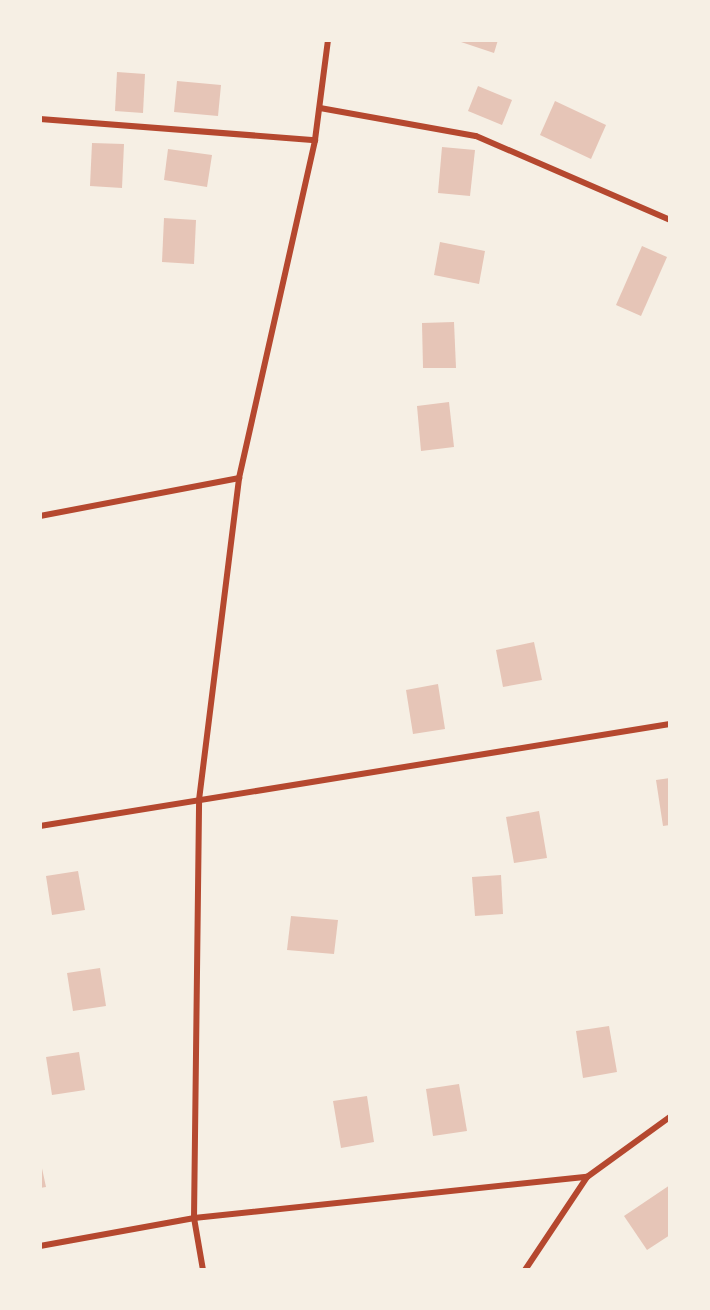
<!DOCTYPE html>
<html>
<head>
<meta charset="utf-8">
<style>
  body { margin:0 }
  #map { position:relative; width:710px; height:1310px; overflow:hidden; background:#f6efe4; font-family:Rubik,sans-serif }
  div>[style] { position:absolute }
  .building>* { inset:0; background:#e6c5b7 }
  .minor>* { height:6px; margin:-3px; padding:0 3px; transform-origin:3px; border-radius:3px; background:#b5482f }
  span { translate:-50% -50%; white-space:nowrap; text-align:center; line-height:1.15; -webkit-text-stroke:4.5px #f6efe4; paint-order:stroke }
  .frame { position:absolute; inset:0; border:42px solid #f6efe4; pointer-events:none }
</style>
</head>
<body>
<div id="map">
  <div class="building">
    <i style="clip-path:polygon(455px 40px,498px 40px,494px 53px)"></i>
    <i style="clip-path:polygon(117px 72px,145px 74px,143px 113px,115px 111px)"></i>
    <i style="clip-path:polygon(177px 81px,221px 85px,218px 116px,174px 112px)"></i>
    <i style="clip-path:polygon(478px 86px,512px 100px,502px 125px,468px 111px)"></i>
    <i style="clip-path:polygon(555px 101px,606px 125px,591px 159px,540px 135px)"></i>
    <i style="clip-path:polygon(92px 143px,124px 144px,122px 188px,90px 186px)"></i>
    <i style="clip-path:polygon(442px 147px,475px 150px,470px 196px,438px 193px)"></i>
    <i style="clip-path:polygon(168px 149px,212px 155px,207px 187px,164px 180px)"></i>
    <i style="clip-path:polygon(164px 218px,196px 220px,194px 264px,162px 262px)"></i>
    <i style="clip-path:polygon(440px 242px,485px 251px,479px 284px,434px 275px)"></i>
    <i style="clip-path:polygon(642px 246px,667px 257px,641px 316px,616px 305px)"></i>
    <i style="clip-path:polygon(454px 322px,456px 368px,423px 368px,422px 323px)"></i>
    <i style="clip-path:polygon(449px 402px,454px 447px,421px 451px,417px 406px)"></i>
    <i style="clip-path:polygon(534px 642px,542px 680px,503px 687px,496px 650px)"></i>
    <i style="clip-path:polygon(438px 684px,445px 729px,413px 734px,406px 690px)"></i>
    <i style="clip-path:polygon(670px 778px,670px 825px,663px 826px,656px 780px)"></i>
    <i style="clip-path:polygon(539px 811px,547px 858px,514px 863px,506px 817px)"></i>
    <i style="clip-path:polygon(78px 871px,85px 910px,52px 915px,46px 876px)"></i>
    <i style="clip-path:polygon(501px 875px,503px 914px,475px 916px,472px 877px)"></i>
    <i style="clip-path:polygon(291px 916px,338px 920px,334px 954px,287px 950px)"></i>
    <i style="clip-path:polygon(100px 968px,106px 1006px,73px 1011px,67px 973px)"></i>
    <i style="clip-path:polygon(609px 1026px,617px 1072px,583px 1078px,576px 1031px)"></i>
    <i style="clip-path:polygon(79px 1052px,85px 1090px,52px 1095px,46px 1057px)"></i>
    <i style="clip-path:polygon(459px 1084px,467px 1131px,433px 1136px,426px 1089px)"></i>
    <i style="clip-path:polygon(367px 1096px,374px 1142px,341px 1148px,333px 1101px)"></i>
    <i style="clip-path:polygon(40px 1159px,46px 1187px,40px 1188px)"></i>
    <i style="clip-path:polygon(670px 1185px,670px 1235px,647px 1250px,624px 1216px)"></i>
  </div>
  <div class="minor">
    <i style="left:320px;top:108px;width:158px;rotate:10.2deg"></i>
    <i style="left:476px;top:136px;width:211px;rotate:23.4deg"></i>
    <i style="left:40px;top:119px;width:276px;rotate:4.4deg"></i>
    <i style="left:40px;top:516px;width:203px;rotate:-10.8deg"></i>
    <i style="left:40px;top:826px;width:638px;rotate:-9.2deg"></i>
    <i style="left:40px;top:1246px;width:157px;rotate:-10.3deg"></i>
    <i style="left:194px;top:1218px;width:395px;rotate:-6deg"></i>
    <i style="left:587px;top:1177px;width:102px;rotate:-35.9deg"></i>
    <i style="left:203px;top:1270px;width:53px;rotate:-99.8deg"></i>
    <i style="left:194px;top:1218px;width:418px;rotate:-89.3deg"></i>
    <i style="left:199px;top:800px;width:324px;rotate:-82.9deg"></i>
    <i style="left:239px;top:478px;width:346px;rotate:-77.3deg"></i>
    <i style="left:315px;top:140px;width:101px;rotate:-82.6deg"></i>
    <i style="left:525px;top:1270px;width:112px;rotate:-56.3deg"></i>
  </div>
  <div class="frame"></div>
</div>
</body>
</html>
